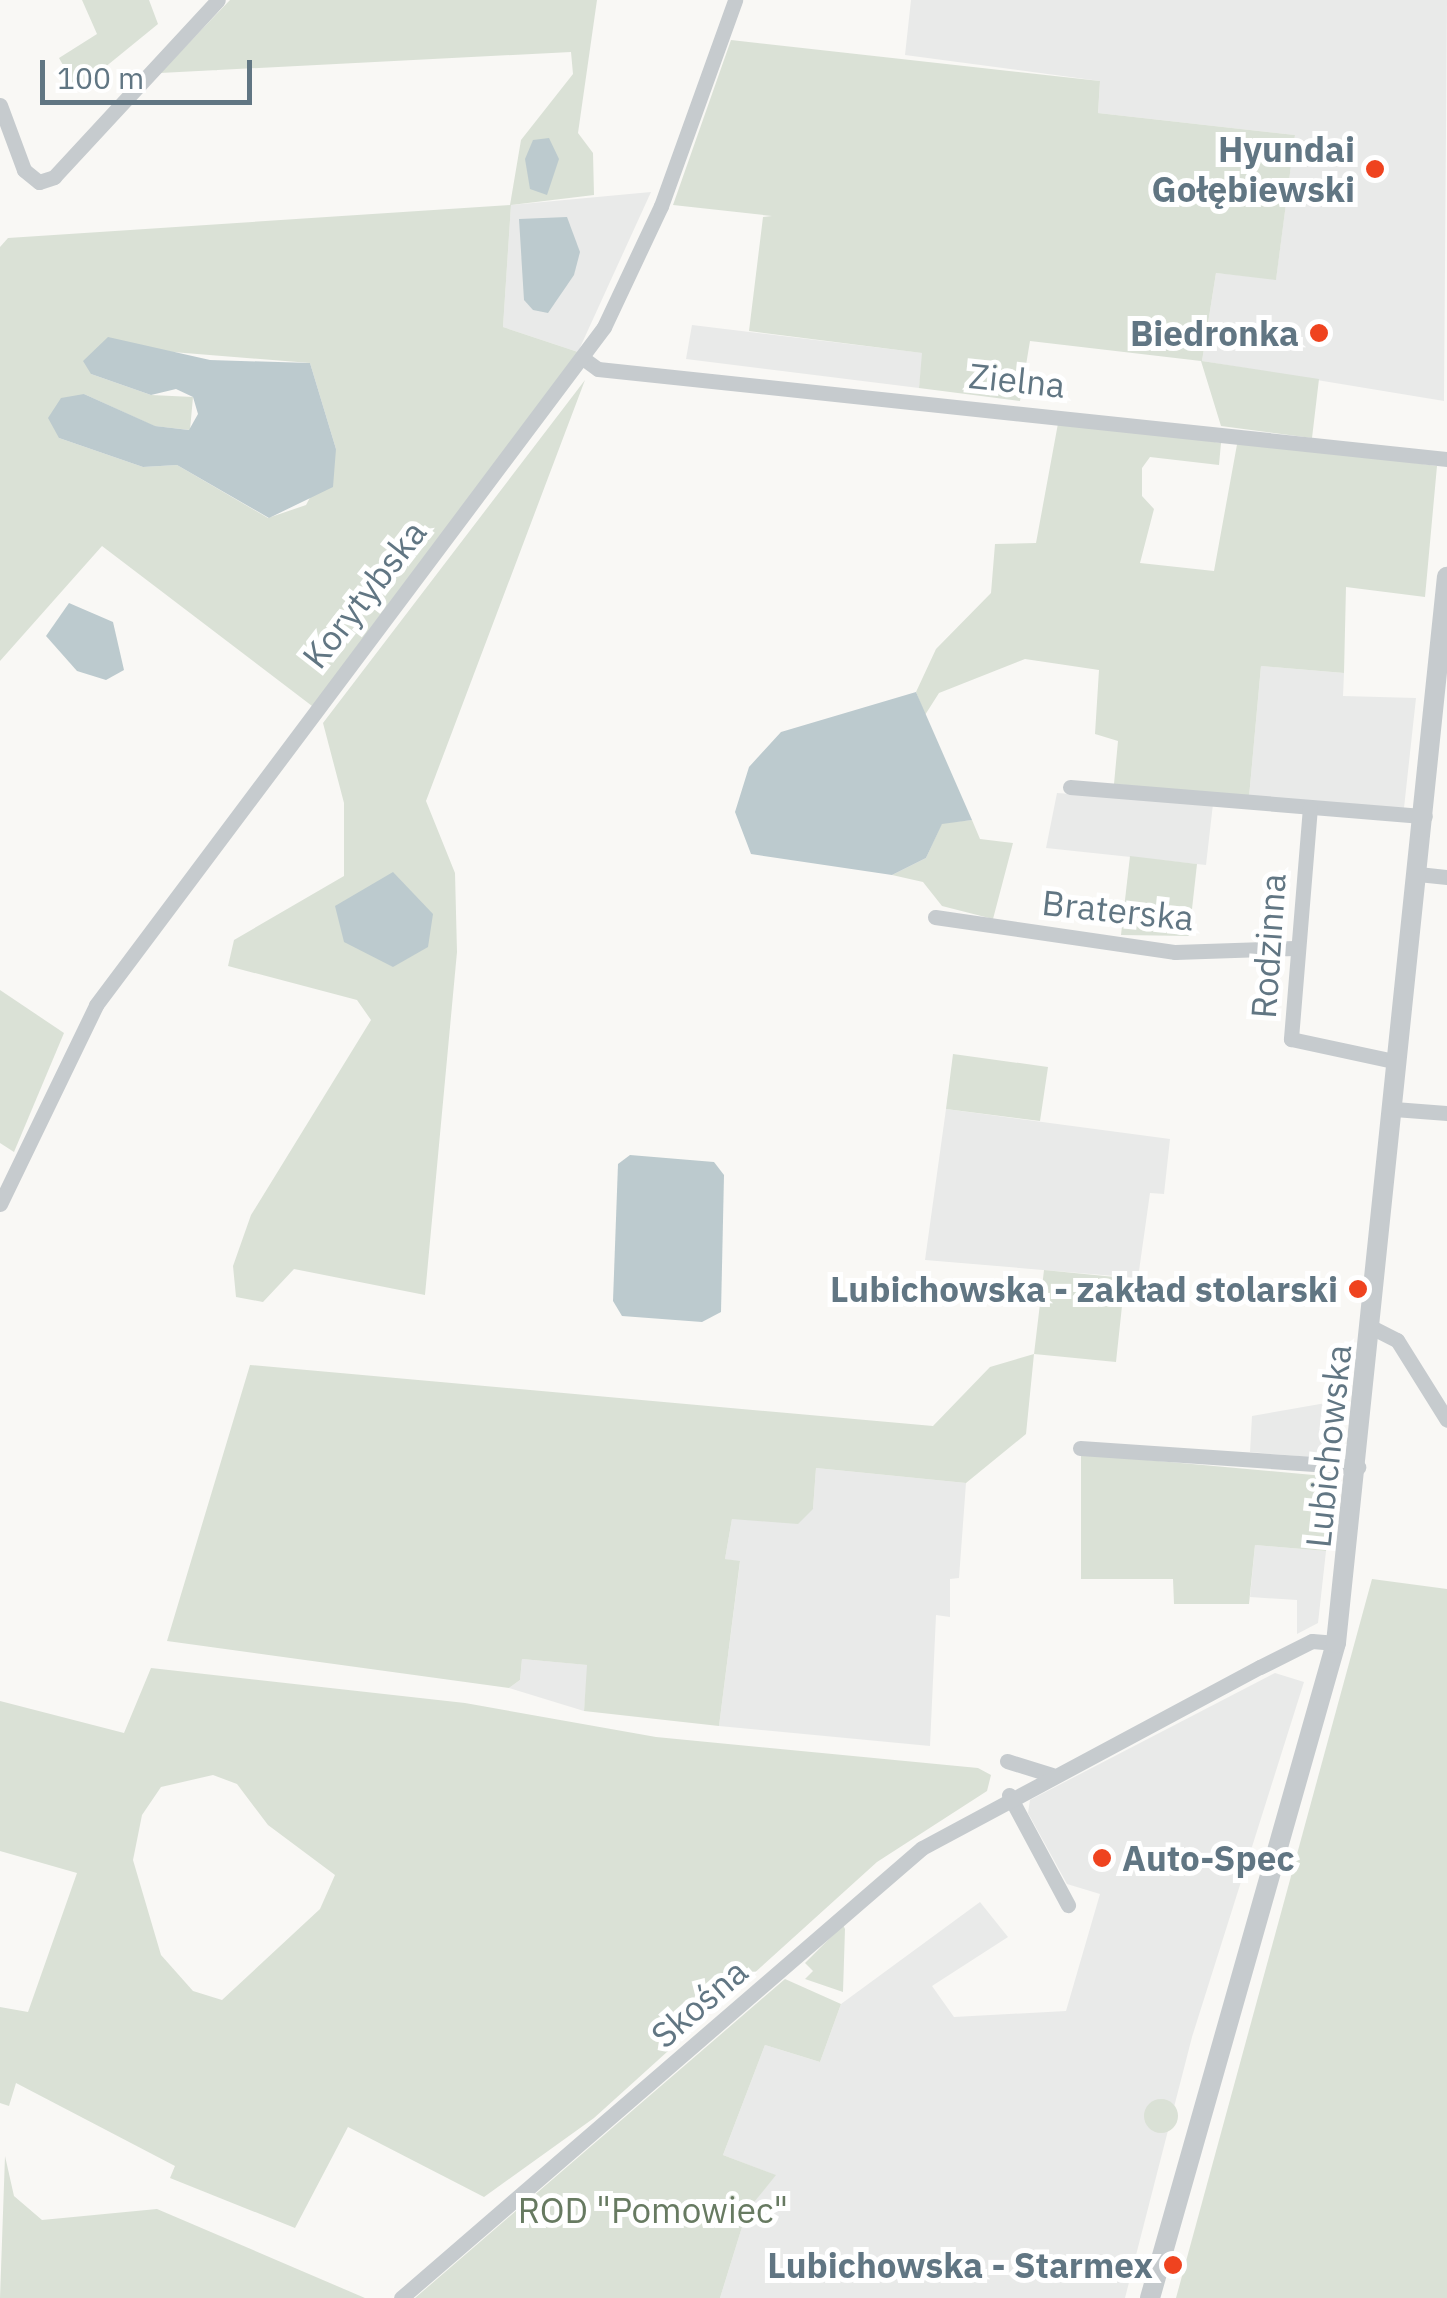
<!DOCTYPE html>
<html>
<head>
<meta charset="utf-8">
<style>
  body { margin:0 }
  #map { position:relative; width:1447px; height:2298px; overflow:hidden; background:#f9f8f5; font-family:"IBM Plex Sans",sans-serif }
  div>[style] { position:absolute }
  .built>* { inset:0; background:#e9eae9 }
  .green>* { inset:0; background:#dae1d6 }
  .round { border-radius:50% }
  .water>* { inset:0; background:#bccace }
  .minor>* { height:15px; margin:-7.5px; padding:0 7.5px; transform-origin:7.5px; border-radius:7.5px; background:#c6cbce }
  .tertiary>* { height:20px; margin:-10px; padding:0 10px; transform-origin:10px; border-radius:10px; background:#c6cbce }
  .dots>* { width:28px; height:28px; translate:-50% -50%; box-sizing:border-box; border:5px solid #fff; border-radius:50% }
  span { translate:-50% -50%; white-space:nowrap; text-align:center; line-height:1.15; -webkit-text-stroke:10px #fff; paint-order:stroke }
  .poi-label { font-size:35px; color:#617683; font-weight:700 }
  .right { translate:-100% -50%; text-align:right }
  .left { translate:0 -50%; text-align:left }
  .street-label { font-size:35px; color:#617683 }
  .park-label { font-size:35px; color:#677a61 }
  .scale { position:absolute; left:40px; top:60px; width:212px; height:45px; box-sizing:border-box; border:5px solid #617683; border-top:0; padding-left:12px; font-size:30px; line-height:35px; white-space:nowrap; color:#617683; -webkit-text-stroke:8px #fff; paint-order:stroke }
</style>
</head>
<body>
<div id="map">
  <div class="built">
    <i style="clip-path:polygon(911px 0,1447px 0,1444px 401px,1202px 361px,1216px 273px,1276px 279px,1295px 135px,1098px 113px,1100px 81px,905px 55px)"></i>
    <i style="clip-path:polygon(651px 192px,578px 352px,503px 327px,511px 205px)"></i>
    <i style="clip-path:polygon(692px 325px,923px 353px,919px 388px,686px 359px)"></i>
    <i style="clip-path:polygon(1261px 666px,1344px 673px,1343px 696px,1416px 698px,1404px 808px,1249px 797px)"></i>
    <i style="clip-path:polygon(1057px 793px,1213px 804px,1206px 865px,1046px 848px)"></i>
    <i style="clip-path:polygon(946px 1109px,1170px 1139px,1164px 1194px,1150px 1193px,1138px 1278px,925px 1260px)"></i>
    <i style="clip-path:polygon(1326px 1403px,1342px 1405px,1336px 1459px,1250px 1452px,1252px 1416px)"></i>
    <i style="clip-path:polygon(816px 1468px,966px 1483px,959px 1578px,950px 1579px,950px 1617px,936px 1615px,930px 1746px,719px 1726px,740px 1562px,725px 1559px,732px 1519px,813px 1509px)"></i>
    <i style="clip-path:polygon(1255px 1545px,1326px 1551px,1318px 1623px,1297px 1634px,1297px 1600px,1250px 1597px)"></i>
    <i style="clip-path:polygon(522px 1659px,588px 1665px,584px 1711px,509px 1688px,520px 1680px)"></i>
    <i style="clip-path:polygon(1275px 1673px,1304px 1682px,1192px 2037px,1125px 2298px,720px 2298px,747px 2211px,775px 2175px,723px 2155px,765px 2045px,820px 2062px,841px 2004px,980px 1902px,1008px 1937px,932px 1986px,954px 2017px,1066px 2011px,1100px 1894px,1067px 1884px,1028px 1813px,1030px 1800px)"></i>
  </div>
  <div class="green">
    <i style="clip-path:polygon(82px 0,149px 0,158px 24px,77px 90px,59px 58px,97px 34px)"></i>
    <i style="clip-path:polygon(evenodd,230px 0,597px 0,578px 133px,593px 153px,594px 195px,511px 205px,503px 327px,578px 352px,316px 709px,102px 546px,0 661px,0 247px,8px 238px,510px 205px,521px 140px,573px 74px,571px 52px,160px 73px,230px 0,160px 351px,310px 363px,336px 449px,306px 505px,268px 518px,177px 465px,143px 467px,59px 438px,84px 394px,154px 426px,190px 430px,193px 397px,151px 395px,91px 374px,160px 351px)"></i>
    <i style="clip-path:polygon(731px 40px,1100px 81px,1098px 113px,1295px 135px,1276px 280px,1216px 273px,1202px 361px,1319px 379px,1312px 438px,1221px 426px,1201px 361px,1030px 341px,1020px 401px,919px 388px,922px 353px,749px 331px,763px 217px,772px 216px,673px 205px)"></i>
    <i style="clip-path:polygon(585px 380px,426px 801px,455px 873px,457px 952px,425px 1295px,294px 1269px,263px 1302px,236px 1297px,233px 1266px,251px 1215px,371px 1020px,357px 1000px,228px 966px,234px 940px,344px 876px,344px 803px,323px 723px)"></i>
    <i style="clip-path:polygon(1059px 418px,1221px 443px,1219px 465px,1150px 457px,1142px 468px,1142px 496px,1154px 509px,1140px 563px,1214px 571px,1238px 439px,1437px 466px,1425px 597px,1346px 587px,1344px 673px,1261px 666px,1249px 797px,1114px 784px,1118px 741px,1095px 734px,1099px 670px,1025px 659px,939px 693px,925px 715px,916px 692px,936px 649px,991px 593px,995px 544px,1036px 543px)"></i>
    <i style="clip-path:polygon(972px 820px,980px 839px,1013px 843px,993px 919px,942px 906px,923px 882px,892px 875px,926px 858px,942px 823px)"></i>
    <i style="clip-path:polygon(1130px 856px,1197px 864px,1189px 936px,1121px 935px)"></i>
    <i style="clip-path:polygon(0 990px,64px 1033px,14px 1152px,0 1143px)"></i>
    <i style="clip-path:polygon(953px 1054px,1048px 1067px,1040px 1121px,946px 1109px)"></i>
    <i style="clip-path:polygon(1044px 1270px,1125px 1278px,1116px 1362px,1034px 1354px,1026px 1434px,966px 1483px,816px 1468px,813px 1509px,798px 1524px,732px 1519px,725px 1559px,740px 1561px,719px 1726px,584px 1711px,587px 1665px,522px 1659px,520px 1680px,509px 1688px,167px 1641px,250px 1365px,933px 1426px,990px 1367px,1034px 1354px)"></i>
    <i style="clip-path:polygon(1081px 1454px,1335px 1477px,1326px 1551px,1255px 1545px,1249px 1604px,1174px 1604px,1173px 1579px,1081px 1579px)"></i>
    <i style="clip-path:polygon(1372px 1579px,1447px 1589px,1447px 2298px,1176px 2298px)"></i>
    <i style="clip-path:polygon(evenodd,151px 1668px,465px 1703px,656px 1737px,978px 1768px,991px 1775px,987px 1791px,877px 1862px,594px 2118px,484px 2197px,348px 2127px,295px 2228px,170px 2178px,175px 2166px,16px 2083px,9px 2106px,0 2103px,0 2007px,28px 2012px,77px 1873px,0 1851px,0 1701px,124px 1733px,151px 1668px,213px 1775px,237px 1784px,268px 1825px,335px 1875px,320px 1909px,222px 2000px,193px 1991px,161px 1955px,133px 1860px,142px 1815px,161px 1787px,213px 1775px)"></i>
    <i style="clip-path:polygon(843px 1925px,845px 1929px,843px 1992px,805px 1979px,813px 1971px,805px 1963px)"></i>
    <i style="clip-path:polygon(785px 1979px,841px 2004px,820px 2062px,765px 2045px,723px 2155px,776px 2175px,747px 2211px,720px 2298px,415px 2298px)"></i>
    <i class="round" style="left:1144px;top:2099px;width:34px;height:34px"></i>
    <i style="clip-path:polygon(5px 2156px,14px 2196px,42px 2220px,157px 2209px,365px 2298px,0 2298px)"></i>
  </div>
  <div class="water">
    <i style="clip-path:polygon(549px 138px,559px 159px,547px 195px,530px 189px,525px 159px,533px 140px)"></i>
    <i style="clip-path:polygon(567px 217px,580px 252px,574px 275px,548px 313px,533px 310px,524px 300px,519px 219px)"></i>
    <i style="clip-path:polygon(108px 337px,210px 360px,310px 363px,336px 449px,333px 487px,269px 518px,177px 465px,143px 467px,59px 438px,48px 418px,61px 398px,84px 394px,155px 426px,189px 430px,198px 414px,193px 397px,176px 389px,151px 395px,91px 374px,83px 361px)"></i>
    <i style="clip-path:polygon(69px 603px,113px 622px,124px 670px,106px 680px,77px 671px,46px 636px)"></i>
    <i style="clip-path:polygon(916px 692px,972px 820px,942px 824px,926px 858px,892px 875px,751px 854px,735px 812px,749px 767px,781px 732px)"></i>
    <i style="clip-path:polygon(393px 872px,433px 914px,428px 947px,393px 967px,344px 942px,335px 906px)"></i>
    <i style="clip-path:polygon(630px 1155px,714px 1162px,724px 1175px,721px 1312px,702px 1322px,622px 1316px,613px 1301px,618px 1164px)"></i>
  </div>
  <div class="minor">
    <i style="left:0;top:105px;width:69px;rotate:69.7deg"></i>
    <i style="left:24px;top:170px;width:19px;rotate:39deg"></i>
    <i style="left:39px;top:182px;width:16px;rotate:-18deg"></i>
    <i style="left:54px;top:177px;width:241px;rotate:-47.2deg"></i>
    <i style="left:584px;top:359px;width:17px;rotate:36deg"></i>
    <i style="left:598px;top:369px;width:854px;rotate:6.05deg"></i>
    <i style="left:1070px;top:787px;width:356px;rotate:4.7deg"></i>
    <i style="left:1310px;top:807px;width:233px;rotate:94.7deg"></i>
    <i style="left:1291px;top:1039px;width:109px;rotate:12.1deg"></i>
    <i style="left:1418px;top:874px;width:29px;rotate:6deg"></i>
    <i style="left:935px;top:917px;width:243px;rotate:8.3deg"></i>
    <i style="left:1175px;top:952px;width:120px;rotate:-1.9deg"></i>
    <i style="left:1394px;top:1109px;width:53px;rotate:4.3deg"></i>
    <i style="left:0;top:1204px;width:221px;rotate:-64.2deg"></i>
    <i style="left:96px;top:1005px;width:847px;rotate:-53.16deg"></i>
    <i style="left:604px;top:327px;width:134px;rotate:-64.8deg"></i>
    <i style="left:661px;top:206px;width:219px;rotate:-70.2deg"></i>
    <i style="left:1373px;top:1328px;width:27px;rotate:27deg"></i>
    <i style="left:1397px;top:1340px;width:94px;rotate:58deg"></i>
    <i style="left:1080px;top:1448px;width:279px;rotate:3.9deg"></i>
    <i style="left:1007px;top:1761px;width:47px;rotate:17.3deg"></i>
    <i style="left:1009px;top:1795px;width:125px;rotate:61.8deg"></i>
    <i style="left:401px;top:2298px;width:688px;rotate:-40.82deg"></i>
    <i style="left:922px;top:1848px;width:383px;rotate:-28.2deg"></i>
    <i style="left:1260px;top:1667px;width:58px;rotate:-26.6deg"></i>
    <i style="left:1312px;top:1641px;width:24px;rotate:5deg"></i>
  </div>
  <div class="tertiary">
    <i style="left:1150px;top:2298px;width:681px;rotate:-74.15deg"></i>
    <i style="left:1336px;top:1643px;width:1072px;rotate:-84.06deg"></i>
  </div>
  <div class="dots">
    <i style="left:1375px;top:169px;background:#ef431f"></i>
    <i style="left:1319px;top:333px;background:#ef431f"></i>
    <i style="left:1358px;top:1289px;background:#ef431f"></i>
    <i style="left:1102px;top:1858px;background:#ef431f"></i>
    <i style="left:1173px;top:2265px;background:#ef431f"></i>
  </div>
  <div class="poi-label">
    <span class="right" style="left:1355px;top:169px">Hyundai<br>Gołębiewski</span>
    <span class="right" style="left:1299px;top:333px">Biedronka</span>
    <span class="right" style="left:1338px;top:1289px">Lubichowska - zakład stolarski</span>
    <span class="left" style="left:1122px;top:1858px">Auto-Spec</span>
    <span class="right" style="left:1153px;top:2265px">Lubichowska - Starmex</span>
  </div>
  <div class="street-label">
    <span style="left:1017px;top:380px;rotate:6deg">Zielna</span>
    <span style="left:364px;top:594px;rotate:-52deg">Korytybska</span>
    <span style="left:1118px;top:910px;rotate:6deg">Braterska</span>
    <span style="left:1268px;top:946px;rotate:-86deg">Rodzinna</span>
    <span style="left:1328px;top:1446px;rotate:-84deg">Lubichowska</span>
    <span style="left:699px;top:2003px;rotate:-41deg">Skośna</span>
  </div>
  <div class="park-label">
    <span style="left:653px;top:2210px">ROD "Pomowiec"</span>
  </div>
  <div class="scale">100 m</div>
</div>
</body>
</html>
